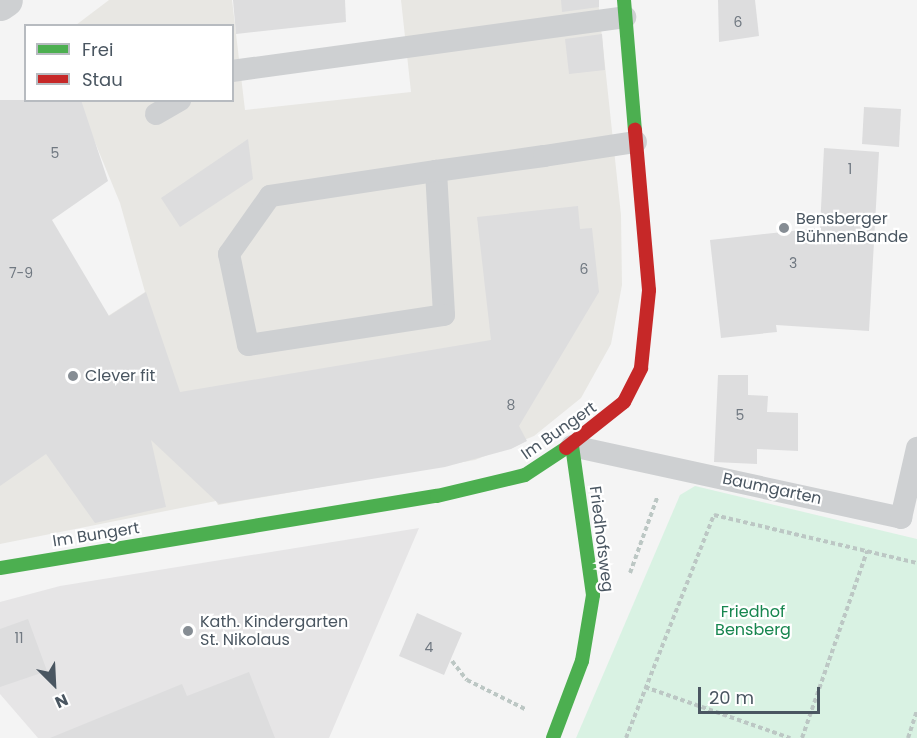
<!DOCTYPE html>
<html>
<head>
<meta charset="utf-8">
<style>
  body { margin:0 }
  #map { position:relative; width:917px; height:738px; overflow:hidden; background:#f4f4f4; font-family:Poppins,sans-serif }
  div>[style] { position:absolute }
  .commercial>* { inset:0; background:#e8e7e3 }
  .education>* { inset:0; background:#e6e5e6 }
  .green>* { inset:0; background:#d9f2e3 }
  .building>* { inset:0; background:#ddddde }
  .path>* { height:4px; margin-top:-2px; transform-origin:0; background:repeating-linear-gradient(90deg,#bcc7c4 0 4.5px,transparent 0 7.5px) }
  .lane>* { height:22px; margin:-11px; padding:0 11px; transform-origin:11px; border-radius:11px; background:#ced0d2 }
  .street>* { height:33px; margin:-16.5px; padding:0 16.5px; transform-origin:16.5px; border-radius:16.5px; background:#ced0d2 }
  .fast>* { height:14px; margin:-7px; padding:0 7px; transform-origin:7px; border-radius:7px; background:#4caf50 }
  .jam>* { height:14px; margin:-7px; padding:0 7px; transform-origin:7px; border-radius:7px; background:#c62828 }
  .dots>* { width:16px; height:16px; translate:-50% -50%; box-sizing:border-box; border:3px solid #fff; border-radius:50% }
  span { translate:-50% -50%; white-space:nowrap; text-align:center; line-height:1.15; -webkit-text-stroke:4.5px #fff; paint-order:stroke }
  .number-label { font-size:14px; color:#707881 }
  .number-label span { -webkit-text-stroke-width:0 }
  .poi-label { font-size:16px; color:#4a5661 }
  .left { translate:0 -50%; text-align:left }
  .street-label { font-size:16px; color:#4a5661 }
  .park-label { font-size:16px; color:#17864f }
  .legend { position:absolute; left:24px; top:24px; width:210px; height:78px; box-sizing:border-box; background:#fff; border:2px solid #b7bbc0; margin:0; padding:8px 10px; list-style:none; font-size:18px; color:#4a5661 }
  .legend li { display:flex; align-items:center; gap:12px; height:30px }
  .legend b { width:30px; border:2px solid #b7bbc0 }
  .north { position:absolute; left:24px; top:654px; width:60px; height:60px; -webkit-text-stroke:4px #fff; paint-order:stroke; rotate:156deg; font-size:16px; font-weight:700; line-height:24px; text-align:center; color:#4a5661 }
  .north::after { content:''; display:block; margin:auto; width:21px; height:27px; background:#4a5661; clip-path:polygon(50% 0,100% 100%,50% 72%,0 100%) }
  .scale { position:absolute; left:698px; top:687px; width:122px; height:27px; box-sizing:border-box; border:3px solid #4a5661; border-top:0; padding-left:8px; font-size:18px; line-height:21px; white-space:nowrap; color:#4a5661; -webkit-text-stroke:4px #fff; paint-order:stroke }
</style>
</head>
<body>
<div id="map">
  <div class="commercial">
    <i style="clip-path:polygon(109px 0,232px 0,245px 110px,411px 92px,401px 0,598px 0,621px 215px,622px 285px,611px 344px,581px 398px,534px 436px,475px 460px,218px 505px,216px 501px,0 544px,0 136px,108px 316px,145px 292px,120px 203px,78px 101px,232px 100px,232px 26px,76px 25px)"></i>
  </div>
  <div class="education">
    <i style="clip-path:polygon(419px 528px,329px 738px,38px 738px,0 694px,0 602px,60px 586px)"></i>
  </div>
  <div class="green">
    <i style="clip-path:polygon(695px 486px,917px 539px,917px 738px,576px 738px,680px 495px)"></i>
  </div>
  <div class="building">
    <i style="clip-path:polygon(233px 0,345px 0,346px 22px,236px 34px)"></i>
    <i style="clip-path:polygon(561px 0,599px 0,599px 7px,562px 12px)"></i>
    <i style="clip-path:polygon(718px 0,755px 0,759px 36px,719px 42px)"></i>
    <i style="clip-path:polygon(602px 34px,605px 70px,569px 74px,565px 39px)"></i>
    <i style="clip-path:polygon(0 100px,81px 100px,108px 181px,52px 220px,109px 316px,146px 292px,180px 392px,491px 340px,477px 217px,578px 206px,580px 229px,592px 228px,599px 292px,519px 426px,527px 441px,511px 449px,445px 467px,219px 504px,151px 440px,166px 507px,95px 523px,46px 454px,0 486px)"></i>
    <i style="clip-path:polygon(864px 107px,901px 109px,899px 147px,862px 144px)"></i>
    <i style="clip-path:polygon(248px 139px,253px 179px,180px 227px,161px 198px)"></i>
    <i style="clip-path:polygon(824px 148px,879px 152px,869px 331px,776px 325px,777px 332px,721px 338px,710px 240px,820px 228px)"></i>
    <i style="clip-path:polygon(718px 375px,748px 375px,748px 395px,768px 396px,767px 412px,798px 413px,798px 451px,757px 449px,757px 464px,714px 462px)"></i>
    <i style="clip-path:polygon(417px 613px,462px 633px,444px 675px,399px 656px)"></i>
    <i style="clip-path:polygon(28px 619px,47px 671px,0 687px,0 629px)"></i>
    <i style="clip-path:polygon(249px 672px,275px 738px,50px 738px,182px 684px,187px 696px)"></i>
  </div>
  <div class="path">
    <i style="left:630px;top:573px;width:80px;rotate:-70.2deg"></i>
    <i style="left:452px;top:661px;width:24px;rotate:52deg"></i>
    <i style="left:467px;top:680px;width:65px;rotate:26.6deg"></i>
    <i style="left:645px;top:687px;width:154px;rotate:19.4deg"></i>
    <i style="left:626px;top:738px;width:240px;rotate:-68.5deg"></i>
    <i style="left:714px;top:515px;width:209px;rotate:13.3deg"></i>
    <i style="left:802px;top:738px;width:198px;rotate:-70.8deg"></i>
    <i style="left:908px;top:738px;width:29px;rotate:-72deg"></i>
  </div>
  <div class="lane">
    <i style="left:232px;top:71px;width:397px;rotate:-7.8deg"></i>
    <i style="left:156px;top:114px;width:28px;rotate:-30deg"></i>
    <i style="left:436px;top:171px;width:144px;rotate:86.8deg"></i>
    <i style="left:444px;top:315px;width:198px;rotate:171.3deg"></i>
    <i style="left:248px;top:345px;width:93px;rotate:-101.8deg"></i>
    <i style="left:229px;top:254px;width:71px;rotate:-54.7deg"></i>
    <i style="left:270px;top:196px;width:168px;rotate:-8.6deg"></i>
    <i style="left:436px;top:171px;width:109px;rotate:-7.9deg"></i>
    <i style="left:544px;top:156px;width:93px;rotate:-8.7deg"></i>
    <i style="left:572px;top:446px;width:337px;rotate:12.3deg"></i>
    <i style="left:901px;top:518px;width:72px;rotate:-77.1deg"></i>
  </div>
  <div class="street">
    <i style="left:0;top:4px;width:7px;rotate:-34deg"></i>
  </div>
  <div class="fast">
    <i style="left:624px;top:0;width:130px;rotate:85.2deg"></i>
    <i style="left:0;top:568px;width:443px;rotate:-9.4deg"></i>
    <i style="left:437px;top:496px;width:90px;rotate:-13.4deg"></i>
    <i style="left:525px;top:475px;width:49px;rotate:-33.4deg"></i>
    <i style="left:553px;top:738px;width:82px;rotate:-69.4deg"></i>
    <i style="left:582px;top:661px;width:67px;rotate:-80.5deg"></i>
    <i style="left:593px;top:595px;width:150px;rotate:-98deg"></i>
  </div>
  <div class="jam">
    <i style="left:566px;top:448px;width:74px;rotate:-38.4deg"></i>
    <i style="left:624px;top:402px;width:38px;rotate:-63deg"></i>
    <i style="left:641px;top:368px;width:78px;rotate:-84.1deg"></i>
    <i style="left:649px;top:290px;width:161px;rotate:-95deg"></i>
  </div>
  <div class="dots">
    <i style="left:784px;top:228px;background:#868d94"></i>
    <i style="left:73px;top:376px;background:#868d94"></i>
    <i style="left:188px;top:631px;background:#868d94"></i>
  </div>
  <div class="number-label">
    <span style="left:738px;top:22px">6</span>
    <span style="left:55px;top:153px">5</span>
    <span style="left:850px;top:169px">1</span>
    <span style="left:793px;top:263px">3</span>
    <span style="left:584px;top:269px">6</span>
    <span style="left:21px;top:273px">7-9</span>
    <span style="left:511px;top:405px">8</span>
    <span style="left:740px;top:415px">5</span>
    <span style="left:19px;top:638px">11</span>
    <span style="left:429px;top:647px">4</span>
  </div>
  <div class="poi-label">
    <span class="left" style="left:796px;top:228px">Bensberger<br>BühnenBande</span>
    <span class="left" style="left:85px;top:376px">Clever fit</span>
    <span class="left" style="left:200px;top:631px">Kath. Kindergarten<br>St. Nikolaus</span>
  </div>
  <div class="street-label">
    <span style="left:559px;top:431px;rotate:-35deg">Im Bungert</span>
    <span style="left:772px;top:489px;rotate:12deg">Baumgarten</span>
    <span style="left:96px;top:535px;rotate:-9deg">Im Bungert</span>
    <span style="left:601px;top:539px;rotate:83deg">Friedhofsweg</span>
  </div>
  <div class="park-label">
    <span style="left:753px;top:621px">Friedhof<br>Bensberg</span>
  </div>
  <ul class="legend">
  <li><b style="height:8px;background:#4caf50"></b>Frei</li>
  <li><b style="height:8px;background:#c62828"></b>Stau</li>
  </ul>
  <div class="north">N</div>
  <div class="scale">20 m</div>
</div>
</body>
</html>
